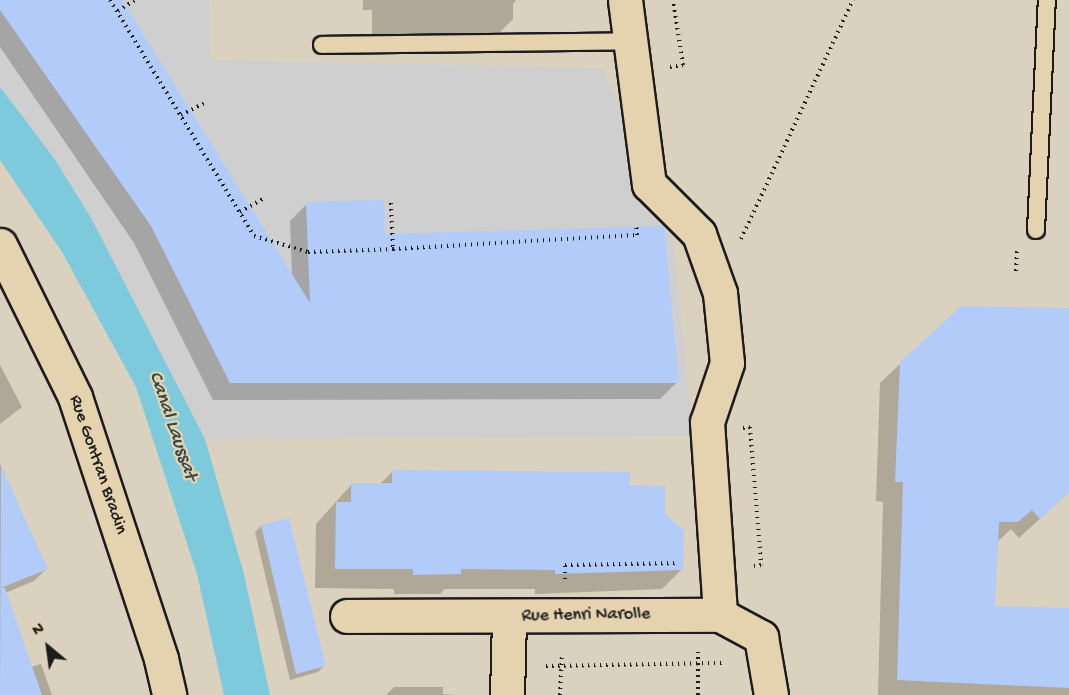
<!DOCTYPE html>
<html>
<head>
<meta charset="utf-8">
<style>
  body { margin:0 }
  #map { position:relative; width:1069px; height:695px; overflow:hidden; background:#dbd1bf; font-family:"Gochi Hand",sans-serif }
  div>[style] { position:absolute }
  .built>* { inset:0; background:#cfcfd0 }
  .water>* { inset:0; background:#7dcadc }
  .shadow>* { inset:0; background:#0003 }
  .building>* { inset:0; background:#b2cbf9 }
  .path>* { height:4px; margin-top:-2px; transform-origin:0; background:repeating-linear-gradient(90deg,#1c1c1c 0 1.5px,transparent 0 6px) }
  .roads { filter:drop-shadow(2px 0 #1c1c1c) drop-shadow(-2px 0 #1c1c1c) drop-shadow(0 2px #1c1c1c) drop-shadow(0 -2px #1c1c1c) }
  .lane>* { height:16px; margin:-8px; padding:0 8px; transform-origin:8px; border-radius:8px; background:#e5d3b0 }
  .street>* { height:33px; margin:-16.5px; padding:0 16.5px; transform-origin:16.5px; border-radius:16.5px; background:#e5d3b0 }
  span { translate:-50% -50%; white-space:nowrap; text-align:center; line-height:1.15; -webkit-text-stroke:4.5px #e5d3b0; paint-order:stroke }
  .street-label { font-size:18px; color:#1c1c1c }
  .water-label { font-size:20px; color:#34484c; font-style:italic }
  .north { position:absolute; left:18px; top:617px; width:60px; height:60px; -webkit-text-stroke:4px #e5d3b0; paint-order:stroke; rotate:331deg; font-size:16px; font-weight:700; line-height:24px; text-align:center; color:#1c1c1c }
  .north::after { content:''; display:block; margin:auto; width:21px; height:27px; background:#1c1c1c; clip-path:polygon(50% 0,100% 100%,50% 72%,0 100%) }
</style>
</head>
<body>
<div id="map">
  <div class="built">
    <i style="clip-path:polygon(0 0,209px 0,210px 60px,602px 68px,671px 218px,693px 436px,205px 439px,90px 216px,54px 158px,0 87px)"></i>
  </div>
  <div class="water">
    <i style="clip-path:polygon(0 87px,54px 158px,90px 216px,205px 439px,244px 574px,270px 695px,224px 695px,197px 574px,136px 387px,62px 252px,0 160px)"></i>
  </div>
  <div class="shadow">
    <i style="clip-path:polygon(0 0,120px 0,292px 276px,290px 221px,307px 204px,384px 235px,677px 382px,660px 399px,213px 400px,134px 243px,0 47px)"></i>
    <i style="clip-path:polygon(363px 0,516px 0,513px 4px,513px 19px,496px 36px,372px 36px,372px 10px,363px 10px)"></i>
    <i style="clip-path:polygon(1069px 309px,1069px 492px,1019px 538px,1011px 529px,997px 542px,994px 607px,1069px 610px,1069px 695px,878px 695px,883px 502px,876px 501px,880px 383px,901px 363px)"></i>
    <i style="clip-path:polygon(0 365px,22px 407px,0 424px)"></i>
    <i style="clip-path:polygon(0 464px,46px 569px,34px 581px,5px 593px,31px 667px,41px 664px,52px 695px,0 695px)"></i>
    <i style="clip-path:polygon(393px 471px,628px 487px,663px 513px,682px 569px,662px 589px,535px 594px,535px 589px,445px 589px,440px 594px,394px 594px,394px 589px,315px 588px,316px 524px,352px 484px,380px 484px)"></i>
    <i style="clip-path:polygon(261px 526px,324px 666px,318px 672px,290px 680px,255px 532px)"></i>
    <i style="clip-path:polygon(394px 687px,443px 687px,443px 694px,455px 695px,386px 695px)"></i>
  </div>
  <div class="building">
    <i style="clip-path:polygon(0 0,122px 0,310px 303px,306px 202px,384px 200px,385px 234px,664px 226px,679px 383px,230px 383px,151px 226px,0 10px)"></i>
    <i style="clip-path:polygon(961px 306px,1069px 308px,1069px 492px,1040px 519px,1032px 510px,1018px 522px,999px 522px,995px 606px,1069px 608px,1069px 688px,897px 680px,903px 482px,895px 482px,900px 362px)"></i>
    <i style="clip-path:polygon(1px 466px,48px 569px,1px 588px,5px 588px,42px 695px,0 695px)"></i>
    <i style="clip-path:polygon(392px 470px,630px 472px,630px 485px,665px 486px,665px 513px,684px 531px,683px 570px,555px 574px,555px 570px,461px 569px,461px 574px,413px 575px,413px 569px,335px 569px,336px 502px,351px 502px,351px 483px,392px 483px)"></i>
    <i style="clip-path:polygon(289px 518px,326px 666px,296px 674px,261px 525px)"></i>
  </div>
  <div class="path">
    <i style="left:110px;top:0;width:276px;rotate:58.6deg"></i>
    <i style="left:254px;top:236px;width:56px;rotate:16.5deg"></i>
    <i style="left:308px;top:252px;width:85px;rotate:-2deg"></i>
    <i style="left:393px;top:249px;width:244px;rotate:-3.3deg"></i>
    <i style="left:637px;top:235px;width:10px;rotate:-96deg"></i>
    <i style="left:118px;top:11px;width:20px;rotate:-33deg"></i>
    <i style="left:670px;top:67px;width:13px;rotate:-9deg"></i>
    <i style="left:683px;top:65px;width:66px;rotate:-98.7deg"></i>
    <i style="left:181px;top:115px;width:27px;rotate:-27deg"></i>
    <i style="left:391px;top:203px;width:46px;rotate:87.5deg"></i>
    <i style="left:240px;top:212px;width:28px;rotate:-30deg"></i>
    <i style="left:741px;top:239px;width:264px;rotate:-64.9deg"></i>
    <i style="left:1016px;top:271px;width:21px;rotate:-87deg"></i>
    <i style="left:743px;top:428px;width:7px;rotate:-8deg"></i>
    <i style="left:750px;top:427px;width:138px;rotate:85.4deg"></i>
    <i style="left:761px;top:565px;width:7px;rotate:172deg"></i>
    <i style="left:565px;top:579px;width:14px;rotate:-90deg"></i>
    <i style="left:565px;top:565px;width:114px;rotate:-1deg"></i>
    <i style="left:546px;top:666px;width:180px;rotate:-1deg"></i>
    <i style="left:560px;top:695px;width:41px;rotate:-87.2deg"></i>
    <i style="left:698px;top:695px;width:43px;rotate:-90deg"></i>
  </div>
  <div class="roads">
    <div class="lane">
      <i style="left:322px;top:45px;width:308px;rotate:-0.7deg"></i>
      <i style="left:1036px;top:230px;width:230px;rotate:-87.3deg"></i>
    </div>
    <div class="street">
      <i style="left:625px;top:0;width:186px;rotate:82.6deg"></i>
      <i style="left:649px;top:184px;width:71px;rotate:45deg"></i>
      <i style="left:699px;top:234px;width:63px;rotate:70.4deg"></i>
      <i style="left:720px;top:293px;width:70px;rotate:84.3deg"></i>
      <i style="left:727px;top:363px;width:62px;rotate:108.7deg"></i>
      <i style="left:707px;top:422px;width:193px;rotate:86.1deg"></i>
      <i style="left:0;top:245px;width:169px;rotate:63.7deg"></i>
      <i style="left:75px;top:397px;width:276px;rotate:71.8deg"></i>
      <i style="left:161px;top:659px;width:37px;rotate:77deg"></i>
      <i style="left:347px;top:616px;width:373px;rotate:-0.2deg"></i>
      <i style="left:720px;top:615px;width:47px;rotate:28.2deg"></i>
      <i style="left:761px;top:637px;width:59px;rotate:80.2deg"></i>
      <i style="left:507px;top:695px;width:77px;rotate:-88.5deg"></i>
    </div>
  </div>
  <div class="street-label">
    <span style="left:97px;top:465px;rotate:71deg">Rue Gontran Bradin</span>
    <span style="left:586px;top:616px;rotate:-1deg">Rue Henri Narolle</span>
  </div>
  <div class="water-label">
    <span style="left:172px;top:426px;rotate:71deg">Canal Laussat</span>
  </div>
  <div class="north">N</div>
</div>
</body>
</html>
